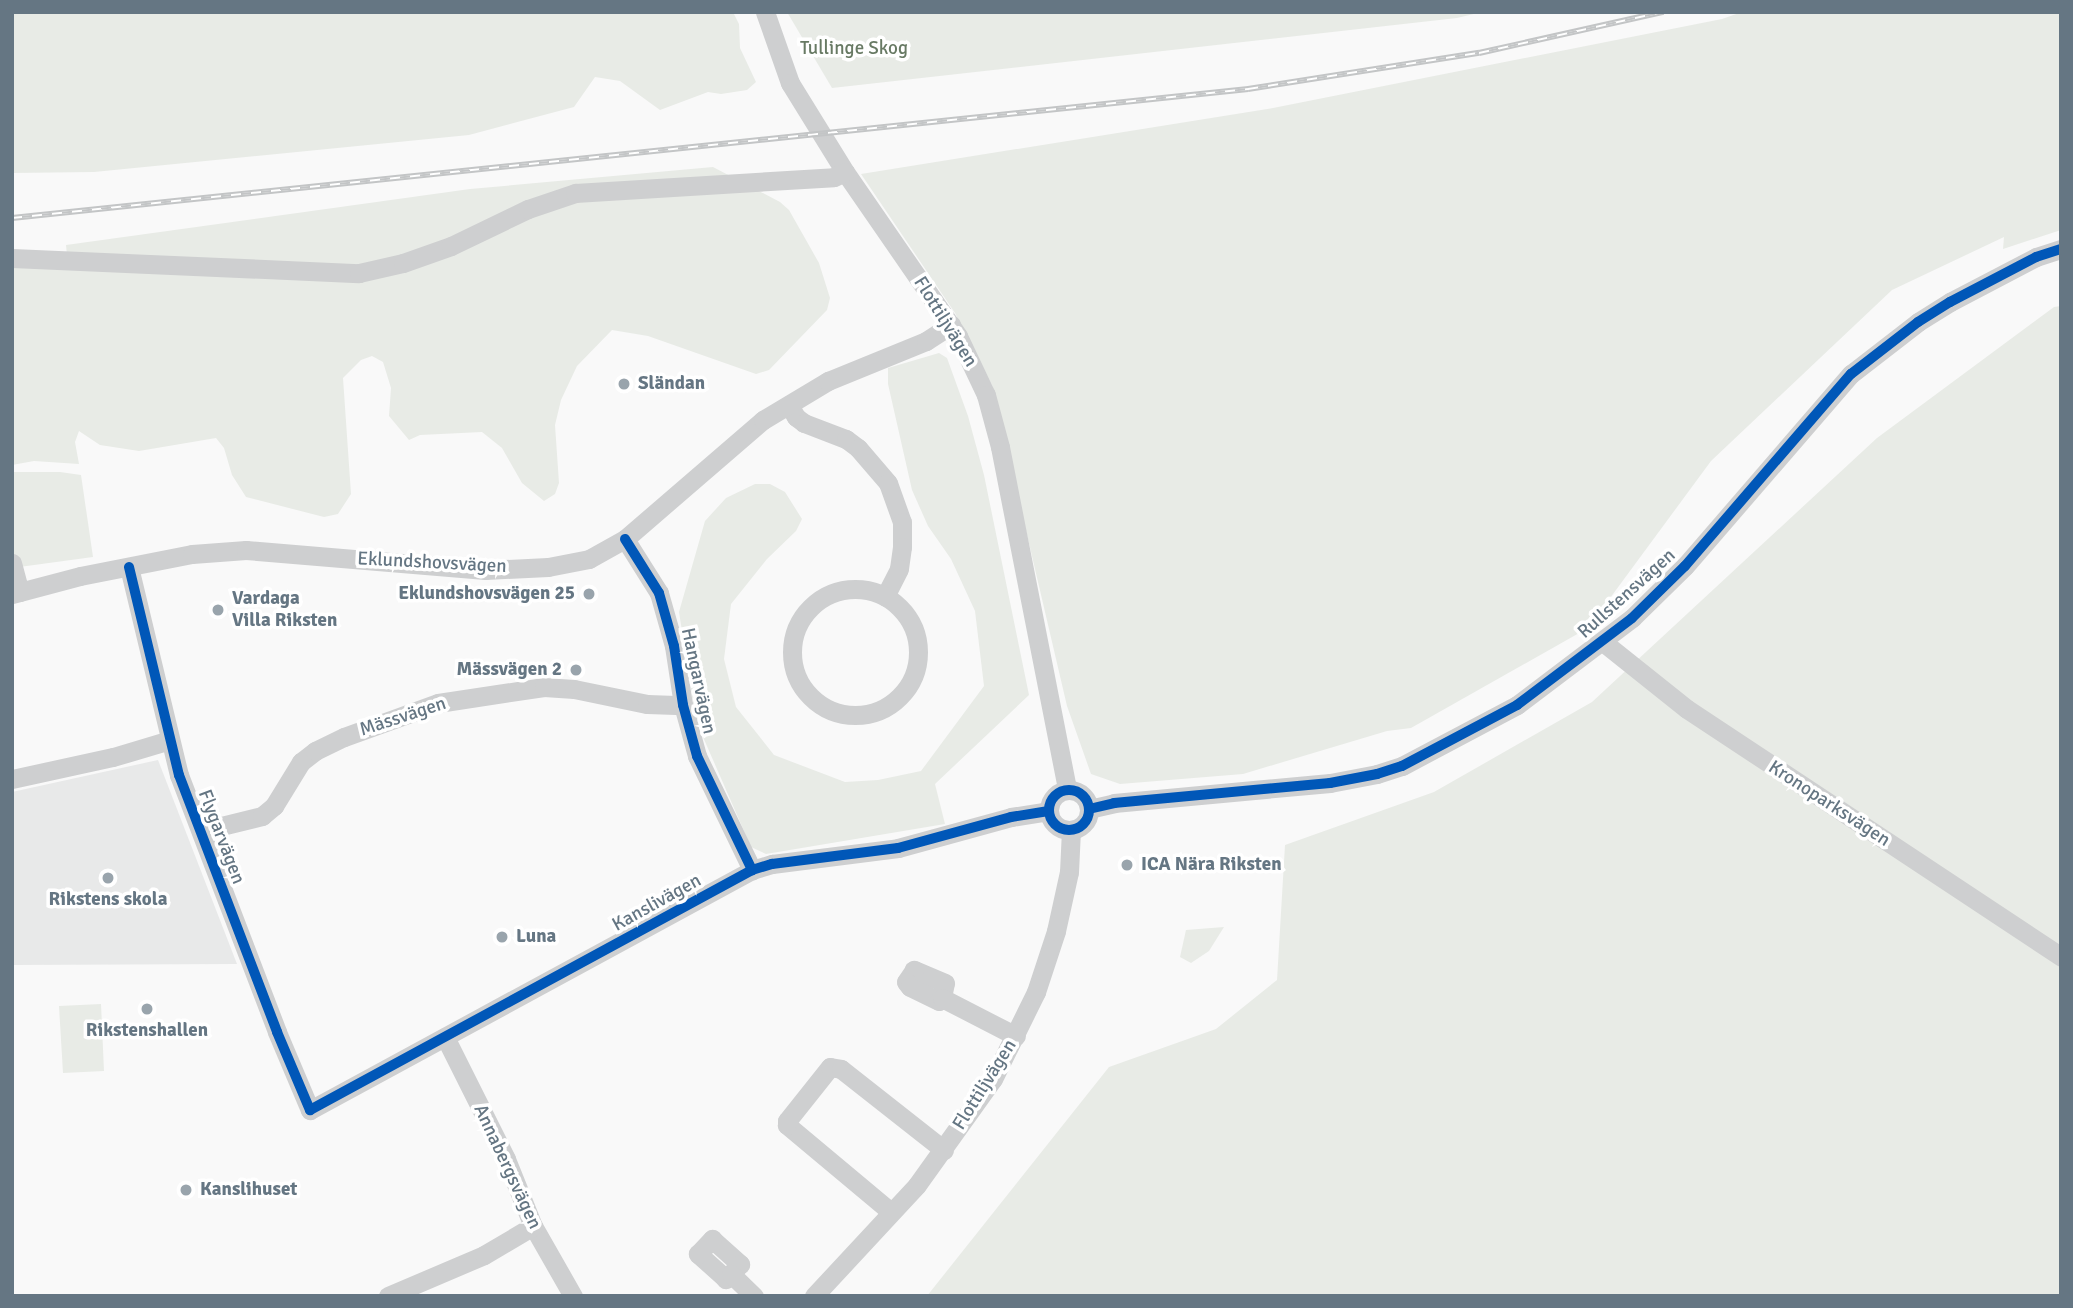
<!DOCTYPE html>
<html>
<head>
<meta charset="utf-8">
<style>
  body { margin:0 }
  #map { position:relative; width:2073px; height:1308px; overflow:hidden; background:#f9f9f9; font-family:Signika,sans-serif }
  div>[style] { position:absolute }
  .built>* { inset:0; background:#e8e9e9 }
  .green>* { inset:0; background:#e8ebe6 }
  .minor>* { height:19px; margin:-9.5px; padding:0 9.5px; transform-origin:9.5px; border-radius:9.5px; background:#cecfd0 }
  .minor>.ring { margin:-9.5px; padding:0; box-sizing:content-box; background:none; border:19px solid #cecfd0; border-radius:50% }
  .rail>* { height:6px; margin-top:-3px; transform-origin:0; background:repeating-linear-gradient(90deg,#fff 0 10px,#c3c5c6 0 20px); box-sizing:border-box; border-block:2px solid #c3c5c6 }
  .cycleway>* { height:10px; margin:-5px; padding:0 5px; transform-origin:5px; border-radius:5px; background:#0057b8 }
  .cycleway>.ring { margin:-5px; padding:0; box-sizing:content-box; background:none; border:10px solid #0057b8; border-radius:50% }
  .dots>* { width:19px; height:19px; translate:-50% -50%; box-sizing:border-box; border:4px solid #fff; border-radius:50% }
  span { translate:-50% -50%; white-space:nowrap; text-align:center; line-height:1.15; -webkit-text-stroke:7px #fff; paint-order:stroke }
  .park-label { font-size:19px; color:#687a64 }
  .street-label { font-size:19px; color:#657683 }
  .poi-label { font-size:19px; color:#657683; font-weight:700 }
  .left { translate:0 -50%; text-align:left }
  .right { translate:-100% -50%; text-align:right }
  .frame { position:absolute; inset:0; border:14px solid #657683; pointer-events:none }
</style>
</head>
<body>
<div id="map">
  <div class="built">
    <i style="clip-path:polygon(158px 760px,237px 964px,12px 965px,12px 792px)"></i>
  </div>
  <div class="green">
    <i style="clip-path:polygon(12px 12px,733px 12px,739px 24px,740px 48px,756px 82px,747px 90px,721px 94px,708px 92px,660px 110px,620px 81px,595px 77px,574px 107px,469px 135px,94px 172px,12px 173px)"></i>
    <i style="clip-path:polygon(787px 12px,1482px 12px,1457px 18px,832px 88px)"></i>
    <i style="clip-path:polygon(1742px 12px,2061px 12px,2061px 230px,2003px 249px,2004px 237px,1892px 290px,1711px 461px,1588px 628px,1411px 728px,1387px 731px,1243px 774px,1120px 784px,1091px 774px,1067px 706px,992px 385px,955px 313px,861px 174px,1273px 108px,1722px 19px)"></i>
    <i style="clip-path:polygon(713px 167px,780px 202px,789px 210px,819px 263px,830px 298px,827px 310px,769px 370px,756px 374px,648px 336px,612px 330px,577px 366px,561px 400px,555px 425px,559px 483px,555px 494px,544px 501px,522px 483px,502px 448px,482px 432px,420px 435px,409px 440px,389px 416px,391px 388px,383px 362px,372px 356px,361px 360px,343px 378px,351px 494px,338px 514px,324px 517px,246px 497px,232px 475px,224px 448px,216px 438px,139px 451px,100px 445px,79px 431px,75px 442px,79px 464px,34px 461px,12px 465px,12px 267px,68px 266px,66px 245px,470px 189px)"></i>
    <i style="clip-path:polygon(2061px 306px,2061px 1296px,927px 1296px,1109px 1067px,1216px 1029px,1277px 980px,1285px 845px,1434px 792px,1592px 702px,1877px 438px,2054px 307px)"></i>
    <i style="clip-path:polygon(939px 353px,947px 358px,968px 416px,984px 475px,1029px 695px,935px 784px,945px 824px,766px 854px,751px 847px,696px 721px,679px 612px,705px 521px,726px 498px,755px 484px,770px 484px,785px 492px,802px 519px,796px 531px,767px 559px,731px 604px,724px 659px,736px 707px,774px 755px,845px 782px,878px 780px,921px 771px,984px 686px,975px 611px,951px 559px,928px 526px,912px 490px,888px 384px,888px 368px)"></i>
    <i style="clip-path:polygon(12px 472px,60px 472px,81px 475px,93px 557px,12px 568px)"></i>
    <i style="clip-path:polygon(1224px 927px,1209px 951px,1191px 963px,1180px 957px,1186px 930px)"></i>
    <i style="clip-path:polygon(101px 1004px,104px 1071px,63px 1073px,59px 1006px)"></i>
  </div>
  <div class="minor">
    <i style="left:765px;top:12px;width:75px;rotate:70.6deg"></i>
    <i style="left:790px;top:83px;width:105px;rotate:58.3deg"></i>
    <i style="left:845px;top:172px;width:199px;rotate:55.4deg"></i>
    <i style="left:958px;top:336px;width:65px;rotate:64.6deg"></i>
    <i style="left:986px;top:395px;width:54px;rotate:74.9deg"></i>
    <i style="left:1000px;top:447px;width:349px;rotate:78.9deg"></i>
    <i style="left:12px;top:258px;width:347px;rotate:2.5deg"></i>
    <i style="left:359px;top:273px;width:45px;rotate:-12.8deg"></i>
    <i style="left:403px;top:263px;width:51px;rotate:-19.5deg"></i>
    <i style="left:451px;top:246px;width:85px;rotate:-25.7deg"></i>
    <i style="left:528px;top:209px;width:50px;rotate:-18.8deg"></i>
    <i style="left:575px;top:193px;width:259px;rotate:-3.5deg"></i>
    <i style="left:834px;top:177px;width:12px;rotate:-24deg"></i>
    <i style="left:789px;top:405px;width:14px;rotate:60deg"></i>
    <i style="left:796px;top:417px;width:10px;rotate:37deg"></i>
    <i style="left:804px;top:423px;width:45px;rotate:20.9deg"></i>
    <i style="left:846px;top:439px;width:15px;rotate:37deg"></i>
    <i style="left:858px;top:448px;width:46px;rotate:49.4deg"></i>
    <i style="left:888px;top:483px;width:41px;rotate:70.3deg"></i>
    <i style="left:902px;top:522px;width:25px;rotate:90deg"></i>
    <i style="left:902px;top:547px;width:22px;rotate:98deg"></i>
    <i style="left:899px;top:569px;width:31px;rotate:117deg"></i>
    <i style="left:625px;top:539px;width:64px;rotate:57.8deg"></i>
    <i style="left:659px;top:593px;width:55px;rotate:74.2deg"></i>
    <i style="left:674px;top:646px;width:60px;rotate:81.3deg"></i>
    <i style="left:683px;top:705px;width:53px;rotate:74.6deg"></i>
    <i style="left:697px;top:756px;width:127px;rotate:64.2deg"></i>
    <i style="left:12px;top:563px;width:30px;rotate:75deg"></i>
    <i style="left:129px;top:567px;width:214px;rotate:76.5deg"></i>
    <i style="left:179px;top:775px;width:275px;rotate:69.1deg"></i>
    <i style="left:277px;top:1032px;width:85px;rotate:67.1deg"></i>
    <i style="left:310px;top:1110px;width:503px;rotate:-28.5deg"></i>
    <i style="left:752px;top:870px;width:21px;rotate:-17deg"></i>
    <i style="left:772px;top:864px;width:127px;rotate:-7.2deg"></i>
    <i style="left:898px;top:848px;width:117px;rotate:-15.3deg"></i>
    <i style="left:1011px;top:817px;width:38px;rotate:-9deg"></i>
    <i class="ring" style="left:792px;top:589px;width:107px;height:107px"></i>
    <i style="left:12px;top:594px;width:70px;rotate:-14.8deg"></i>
    <i style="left:80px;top:576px;width:114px;rotate:-11.1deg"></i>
    <i style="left:192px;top:554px;width:54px;rotate:-4.2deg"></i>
    <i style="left:246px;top:550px;width:240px;rotate:4.8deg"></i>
    <i style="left:485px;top:570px;width:63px;rotate:-2.7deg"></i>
    <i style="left:548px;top:567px;width:42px;rotate:-11deg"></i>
    <i style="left:589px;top:559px;width:41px;rotate:-29.1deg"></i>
    <i style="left:625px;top:539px;width:182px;rotate:-40.8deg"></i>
    <i style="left:763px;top:420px;width:76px;rotate:-31deg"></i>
    <i style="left:828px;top:381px;width:106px;rotate:-22.2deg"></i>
    <i style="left:926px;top:341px;width:30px;rotate:-33deg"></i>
    <i style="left:1603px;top:642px;width:107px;rotate:38.6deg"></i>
    <i style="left:1687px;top:709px;width:449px;rotate:33.5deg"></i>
    <i style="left:12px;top:779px;width:103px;rotate:-12.3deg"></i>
    <i style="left:113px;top:757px;width:59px;rotate:-16.6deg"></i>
    <i class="ring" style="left:1049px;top:790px;width:21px;height:21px"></i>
    <i style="left:1089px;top:809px;width:26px;rotate:-13deg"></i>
    <i style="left:1114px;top:803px;width:217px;rotate:-5.3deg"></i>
    <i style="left:1330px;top:783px;width:48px;rotate:-10.8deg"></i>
    <i style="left:1377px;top:774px;width:26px;rotate:-18deg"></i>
    <i style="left:1402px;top:766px;width:130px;rotate:-27.9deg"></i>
    <i style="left:1517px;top:705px;width:144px;rotate:-37.1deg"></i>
    <i style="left:1632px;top:618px;width:74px;rotate:-44.5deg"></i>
    <i style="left:1685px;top:566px;width:254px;rotate:-49.2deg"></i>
    <i style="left:1851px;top:374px;width:85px;rotate:-37.8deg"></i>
    <i style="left:1918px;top:322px;width:38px;rotate:-32deg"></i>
    <i style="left:1950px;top:302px;width:97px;rotate:-27.6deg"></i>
    <i style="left:2036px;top:257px;width:26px;rotate:-18deg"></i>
    <i style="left:201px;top:831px;width:63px;rotate:-13.8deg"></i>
    <i style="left:262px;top:816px;width:16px;rotate:-40deg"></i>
    <i style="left:274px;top:806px;width:52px;rotate:-58.5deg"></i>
    <i style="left:301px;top:762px;width:18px;rotate:-38deg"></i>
    <i style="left:315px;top:751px;width:32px;rotate:-26deg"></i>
    <i style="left:344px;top:737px;width:100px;rotate:-19.9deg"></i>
    <i style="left:438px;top:703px;width:107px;rotate:-8.6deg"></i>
    <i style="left:544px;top:687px;width:30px;rotate:4deg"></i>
    <i style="left:574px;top:689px;width:75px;rotate:11.6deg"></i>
    <i style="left:647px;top:704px;width:36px;rotate:2deg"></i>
    <i style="left:942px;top:998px;width:15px;rotate:-79deg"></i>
    <i style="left:945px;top:983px;width:34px;rotate:-157deg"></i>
    <i style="left:914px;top:970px;width:14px;rotate:124deg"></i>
    <i style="left:906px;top:982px;width:6px;rotate:51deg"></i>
    <i style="left:910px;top:987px;width:32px;rotate:26deg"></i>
    <i style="left:939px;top:1001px;width:4px;rotate:-45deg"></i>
    <i style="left:942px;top:998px;width:83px;rotate:27.2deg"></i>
    <i style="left:445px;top:1037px;width:136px;rotate:63.4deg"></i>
    <i style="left:506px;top:1159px;width:72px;rotate:68.1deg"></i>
    <i style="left:533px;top:1226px;width:81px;rotate:60.3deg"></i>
    <i style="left:891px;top:1212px;width:136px;rotate:-140.1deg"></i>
    <i style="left:787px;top:1125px;width:4px;rotate:-90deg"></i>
    <i style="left:787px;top:1121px;width:69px;rotate:-51.5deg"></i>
    <i style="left:830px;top:1067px;width:11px;rotate:10deg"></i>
    <i style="left:841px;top:1069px;width:131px;rotate:38.2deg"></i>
    <i style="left:712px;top:1239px;width:38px;rotate:42deg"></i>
    <i style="left:740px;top:1264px;width:21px;rotate:133deg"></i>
    <i style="left:726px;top:1279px;width:38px;rotate:-138deg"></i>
    <i style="left:698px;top:1254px;width:21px;rotate:-47deg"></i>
    <i style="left:731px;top:1274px;width:32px;rotate:44deg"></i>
    <i style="left:388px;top:1296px;width:104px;rotate:-23.1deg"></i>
    <i style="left:484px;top:1255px;width:57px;rotate:-30.6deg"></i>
    <i style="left:814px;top:1296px;width:151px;rotate:-47.1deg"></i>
    <i style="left:917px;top:1185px;width:130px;rotate:-54.4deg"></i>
    <i style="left:993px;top:1079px;width:97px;rotate:-63.7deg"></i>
    <i style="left:1036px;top:992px;width:64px;rotate:-71.8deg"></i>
    <i style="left:1056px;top:931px;width:60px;rotate:-77.6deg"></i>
    <i style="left:1069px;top:872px;width:42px;rotate:-87.3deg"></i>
  </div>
  <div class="rail">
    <i style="left:12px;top:218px;width:1243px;rotate:-5.96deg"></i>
    <i style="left:1248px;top:89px;width:234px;rotate:-8.9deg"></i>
    <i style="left:1479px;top:53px;width:189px;rotate:-12.6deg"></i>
  </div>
  <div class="cycleway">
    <i style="left:625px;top:539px;width:64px;rotate:57.8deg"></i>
    <i style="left:659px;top:593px;width:55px;rotate:74.2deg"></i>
    <i style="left:674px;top:646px;width:60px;rotate:81.3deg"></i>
    <i style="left:683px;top:705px;width:53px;rotate:74.6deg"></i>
    <i style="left:697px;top:756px;width:127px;rotate:64.2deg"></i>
    <i style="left:129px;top:567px;width:214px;rotate:76.5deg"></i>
    <i style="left:179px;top:775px;width:275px;rotate:69.1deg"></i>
    <i style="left:277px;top:1032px;width:85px;rotate:67.1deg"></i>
    <i style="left:310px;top:1110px;width:503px;rotate:-28.5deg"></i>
    <i style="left:752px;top:870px;width:21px;rotate:-17deg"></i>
    <i style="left:772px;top:864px;width:127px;rotate:-7.2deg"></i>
    <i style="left:898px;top:848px;width:117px;rotate:-15.3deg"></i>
    <i style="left:1011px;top:817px;width:38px;rotate:-9deg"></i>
    <i class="ring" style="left:1049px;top:790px;width:30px;height:30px"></i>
    <i style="left:1089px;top:809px;width:26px;rotate:-13deg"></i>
    <i style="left:1114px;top:803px;width:217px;rotate:-5.3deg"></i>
    <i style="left:1330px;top:783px;width:48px;rotate:-10.8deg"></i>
    <i style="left:1377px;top:774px;width:26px;rotate:-18deg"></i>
    <i style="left:1402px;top:766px;width:130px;rotate:-27.9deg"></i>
    <i style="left:1517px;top:705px;width:144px;rotate:-37.1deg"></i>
    <i style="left:1632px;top:618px;width:74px;rotate:-44.5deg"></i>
    <i style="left:1685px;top:566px;width:254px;rotate:-49.2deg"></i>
    <i style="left:1851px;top:374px;width:85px;rotate:-37.8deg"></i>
    <i style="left:1918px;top:322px;width:38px;rotate:-32deg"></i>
    <i style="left:1950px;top:302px;width:97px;rotate:-27.6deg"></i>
    <i style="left:2036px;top:257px;width:26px;rotate:-18deg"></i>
  </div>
  <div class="dots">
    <i style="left:624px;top:384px;background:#99a4ac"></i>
    <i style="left:589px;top:594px;background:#99a4ac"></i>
    <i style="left:218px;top:610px;background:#99a4ac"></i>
    <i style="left:576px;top:670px;background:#99a4ac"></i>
    <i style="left:1127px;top:865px;background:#99a4ac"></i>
    <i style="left:108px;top:878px;background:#99a4ac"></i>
    <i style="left:502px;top:937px;background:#99a4ac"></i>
    <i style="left:147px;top:1009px;background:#99a4ac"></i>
    <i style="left:186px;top:1190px;background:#99a4ac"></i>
  </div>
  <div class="park-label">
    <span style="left:854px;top:49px">Tullinge Skog</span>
  </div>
  <div class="street-label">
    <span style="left:945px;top:322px;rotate:58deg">Flottiljvägen</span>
    <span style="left:432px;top:563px;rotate:3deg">Eklundshovsvägen</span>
    <span style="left:1627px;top:594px;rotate:-42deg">Rullstensvägen</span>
    <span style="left:698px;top:681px;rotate:78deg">Hangarvägen</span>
    <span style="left:403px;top:717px;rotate:-18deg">Mässvägen</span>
    <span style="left:1829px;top:804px;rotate:33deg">Kronoparksvägen</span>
    <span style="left:221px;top:837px;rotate:69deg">Flygarvägen</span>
    <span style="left:657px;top:903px;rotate:-29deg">Kanslivägen</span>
    <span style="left:985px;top:1085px;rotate:-58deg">Flottiljvägen</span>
    <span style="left:507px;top:1167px;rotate:65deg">Annabergsvägen</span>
  </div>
  <div class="poi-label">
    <span class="left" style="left:638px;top:384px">Sländan</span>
    <span class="right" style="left:575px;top:594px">Eklundshovsvägen 25</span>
    <span class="left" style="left:232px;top:610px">Vardaga<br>Villa Riksten</span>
    <span class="right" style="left:562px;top:670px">Mässvägen 2</span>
    <span class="left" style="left:1141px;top:865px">ICA Nära Riksten</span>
    <span style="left:108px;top:900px">Rikstens skola</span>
    <span class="left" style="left:516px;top:937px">Luna</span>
    <span style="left:147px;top:1031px">Rikstenshallen</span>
    <span class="left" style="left:200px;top:1190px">Kanslihuset</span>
  </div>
  <div class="frame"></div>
</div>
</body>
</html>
